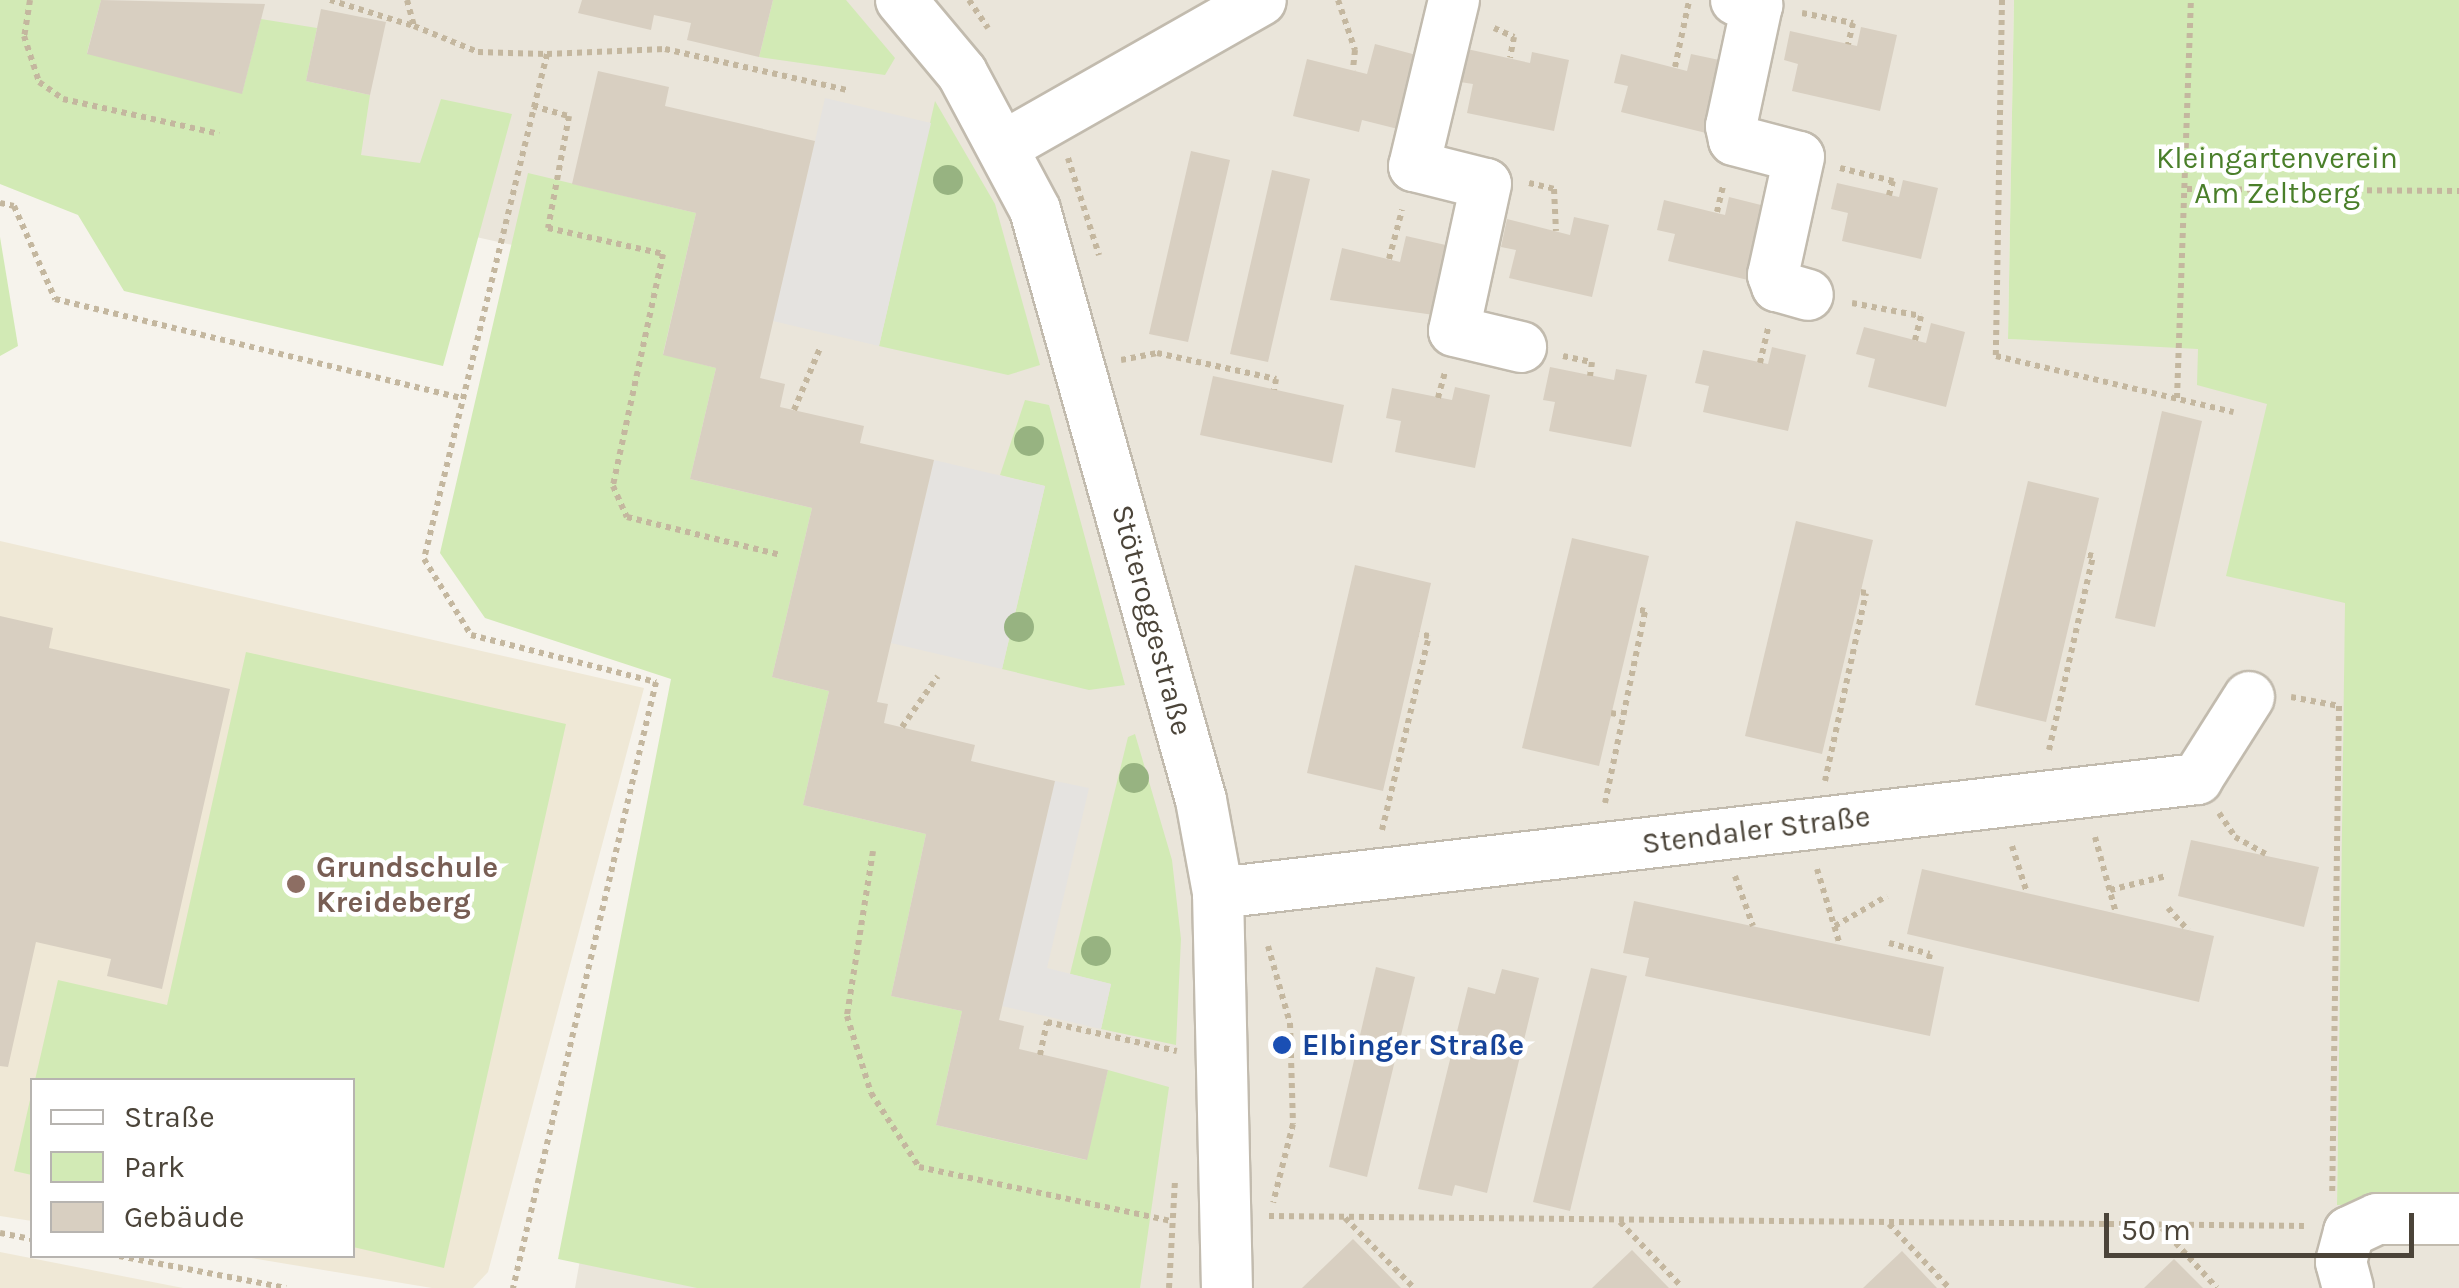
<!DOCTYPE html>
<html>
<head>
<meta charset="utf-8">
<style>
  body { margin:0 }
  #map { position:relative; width:2459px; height:1288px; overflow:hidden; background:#f6f3ec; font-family:Karla,sans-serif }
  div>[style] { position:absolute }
  .residential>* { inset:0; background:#eae5da }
  .education>* { inset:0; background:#efe8d6 }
  .green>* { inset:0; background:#d2eab5 }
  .parking>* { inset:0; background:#e5e3e0 }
  .building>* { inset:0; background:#d8cfc1 }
  .path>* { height:6px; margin-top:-3px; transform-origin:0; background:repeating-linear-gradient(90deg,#c4b79f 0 5px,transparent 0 10px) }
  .roads { filter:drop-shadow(2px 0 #c2bbae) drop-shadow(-2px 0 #c2bbae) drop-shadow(0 2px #c2bbae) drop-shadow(0 -2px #c2bbae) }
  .minor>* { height:50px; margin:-25px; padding:0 25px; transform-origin:25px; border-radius:25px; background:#fff }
  .trees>* { width:30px; height:30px; margin:-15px; border-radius:50%; background:#97b381 }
  .dots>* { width:28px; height:28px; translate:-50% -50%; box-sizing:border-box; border:5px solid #fff; border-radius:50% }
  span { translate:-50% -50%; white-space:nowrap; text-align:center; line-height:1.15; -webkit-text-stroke:9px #fff; paint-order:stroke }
  .park-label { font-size:30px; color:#4a7f2a }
  .street-label { font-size:30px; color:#4b4439 }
  .education-label { font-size:30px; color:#785e54; font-weight:700 }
  .left { translate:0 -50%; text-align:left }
  .transit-label { font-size:30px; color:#164399; font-weight:700 }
  .legend { position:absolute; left:30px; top:1078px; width:325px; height:180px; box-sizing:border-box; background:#fff; border:2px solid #b7b4b0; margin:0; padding:12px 18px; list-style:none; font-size:30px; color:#4b4439 }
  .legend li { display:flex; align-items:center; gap:20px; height:50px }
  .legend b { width:50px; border:2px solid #b7b4b0 }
  .scale { position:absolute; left:2104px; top:1213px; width:310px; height:45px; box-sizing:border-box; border:5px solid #4b4439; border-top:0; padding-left:12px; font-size:30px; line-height:35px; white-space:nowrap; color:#4b4439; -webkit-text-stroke:8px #fff; paint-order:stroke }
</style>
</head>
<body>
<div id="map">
  <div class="residential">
    <i style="clip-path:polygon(0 0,2014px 0,2008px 339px,2349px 353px,2337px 1205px,2459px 1203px,2459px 1288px,575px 1288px,684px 674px,585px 261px,0 132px)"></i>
  </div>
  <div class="education">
    <i style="clip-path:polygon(0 541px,644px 688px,488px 1272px,473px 1288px,432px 1288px,239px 1256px,352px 1256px,352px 1080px,32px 1080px,32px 1221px,0 1216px)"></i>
    <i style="clip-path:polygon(0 1252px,183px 1288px,0 1288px)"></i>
  </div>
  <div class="green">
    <i style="clip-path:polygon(0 0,101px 0,87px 53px,242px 93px,261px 19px,317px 28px,306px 81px,370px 95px,361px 155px,420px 163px,441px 99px,512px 114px,443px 366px,124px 291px,78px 215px,0 184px)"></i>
    <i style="clip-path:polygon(773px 0,846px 0,895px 58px,885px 75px,759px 57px)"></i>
    <i style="clip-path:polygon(2014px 0,2459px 0,2459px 1203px,2337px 1205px,2345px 603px,2226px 576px,2267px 404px,2197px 385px,2198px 349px,2008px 339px)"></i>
    <i style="clip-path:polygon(935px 101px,995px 204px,1040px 365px,1008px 375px,879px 346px)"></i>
    <i style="clip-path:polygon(528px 173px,696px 213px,663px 354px,716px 368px,690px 479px,812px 508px,772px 677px,829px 691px,803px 805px,926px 834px,891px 996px,962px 1011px,936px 1125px,1086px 1160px,1108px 1070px,1169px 1087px,1140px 1288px,697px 1288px,558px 1259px,671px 679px,485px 618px,440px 553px)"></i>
    <i style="clip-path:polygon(0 237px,18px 346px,0 356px)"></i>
    <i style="clip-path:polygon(1025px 400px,1049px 405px,1125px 685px,1089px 690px,1002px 669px,1045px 486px,1000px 475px)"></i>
    <i style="clip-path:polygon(246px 652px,566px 724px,444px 1268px,353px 1247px,352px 1080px,35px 1080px,58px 980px,167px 1005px)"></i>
    <i style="clip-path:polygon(1135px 734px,1172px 860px,1181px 939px,1176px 1045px,1101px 1029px,1111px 984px,1070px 974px,1128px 737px)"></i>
    <i style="clip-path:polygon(32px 1091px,32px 1175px,14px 1171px)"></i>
  </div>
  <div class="parking">
    <i style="clip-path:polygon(825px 98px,931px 123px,879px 346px,773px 321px)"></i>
    <i style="clip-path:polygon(934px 460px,1045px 486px,1002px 669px,891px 643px)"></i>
    <i style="clip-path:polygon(1055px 781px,1089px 788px,1047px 968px,1111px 984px,1101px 1029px,1002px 1006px)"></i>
  </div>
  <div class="building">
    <i style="clip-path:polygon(101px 0,265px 4px,242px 94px,87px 54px)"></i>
    <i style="clip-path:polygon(582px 0,773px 0,759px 57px,687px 40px,691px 23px,654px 15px,651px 30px,578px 13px)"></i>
    <i style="clip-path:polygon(321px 9px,386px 22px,370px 95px,306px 81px)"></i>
    <i style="clip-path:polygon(1861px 27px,1897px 35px,1880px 111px,1792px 91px,1798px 64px,1784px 60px,1790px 31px,1857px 46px)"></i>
    <i style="clip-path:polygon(1375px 44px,1420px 56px,1402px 130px,1362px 120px,1359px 132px,1293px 116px,1307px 59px,1367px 74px)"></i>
    <i style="clip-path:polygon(1467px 49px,1530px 63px,1532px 52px,1569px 60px,1554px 131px,1467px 113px,1473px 84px,1460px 82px)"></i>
    <i style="clip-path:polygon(1621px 54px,1687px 71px,1691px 54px,1724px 61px,1706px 133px,1621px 112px,1628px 86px,1614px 83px)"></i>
    <i style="clip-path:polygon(598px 71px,669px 87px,665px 106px,815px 141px,760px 378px,785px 384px,780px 407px,864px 426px,860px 443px,934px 460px,877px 702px,888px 704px,884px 723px,975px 745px,971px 761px,1055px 781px,999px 1020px,1024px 1026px,1019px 1049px,1108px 1070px,1087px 1160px,936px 1125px,962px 1011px,891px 996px,926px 834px,803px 805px,829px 691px,772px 677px,812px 508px,690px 479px,716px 368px,663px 355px,696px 213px,572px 184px)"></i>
    <i style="clip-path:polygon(1191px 151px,1230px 160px,1188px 342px,1149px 334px)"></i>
    <i style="clip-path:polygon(1272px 170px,1310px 179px,1268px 362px,1230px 354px)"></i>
    <i style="clip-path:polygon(1903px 180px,1938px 188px,1921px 259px,1842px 241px,1848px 213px,1831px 209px,1837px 183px,1899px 197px)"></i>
    <i style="clip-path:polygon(1729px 197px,1765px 206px,1748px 280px,1668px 261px,1675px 234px,1657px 230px,1664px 200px,1725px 215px)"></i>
    <i style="clip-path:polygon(1574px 217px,1609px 225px,1592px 297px,1509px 278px,1516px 250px,1501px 247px,1507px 219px,1570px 235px)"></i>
    <i style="clip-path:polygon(1406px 236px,1450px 246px,1434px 315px,1330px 300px,1342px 248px,1400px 262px)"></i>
    <i style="clip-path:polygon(1931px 323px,1965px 332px,1946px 407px,1868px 387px,1875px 359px,1856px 354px,1864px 327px,1926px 343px)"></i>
    <i style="clip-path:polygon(1772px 347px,1806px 355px,1788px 431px,1703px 412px,1709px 386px,1695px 383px,1703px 350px,1768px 364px)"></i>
    <i style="clip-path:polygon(1550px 367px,1614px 380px,1616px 369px,1647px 375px,1631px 447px,1549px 431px,1555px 402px,1543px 400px)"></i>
    <i style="clip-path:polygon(1213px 376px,1344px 405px,1332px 463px,1200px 435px)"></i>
    <i style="clip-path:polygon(1455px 387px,1490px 395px,1475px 468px,1395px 452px,1401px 421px,1386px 418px,1392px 388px,1452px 400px)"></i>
    <i style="clip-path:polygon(2162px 411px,2202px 421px,2155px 627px,2115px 618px)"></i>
    <i style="clip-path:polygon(2028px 481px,2099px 498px,2046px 722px,1975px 705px)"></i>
    <i style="clip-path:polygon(1796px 521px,1873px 540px,1822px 754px,1745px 736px)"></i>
    <i style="clip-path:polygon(1572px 538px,1649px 556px,1599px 766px,1522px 748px)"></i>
    <i style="clip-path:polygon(1355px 565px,1431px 583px,1383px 791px,1307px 773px)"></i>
    <i style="clip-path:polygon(0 616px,53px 628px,49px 648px,230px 689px,162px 989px,107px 976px,111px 959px,36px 942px,8px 1067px,0 1066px)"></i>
    <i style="clip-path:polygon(2191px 840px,2319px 867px,2304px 927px,2178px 896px)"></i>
    <i style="clip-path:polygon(1922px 869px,2214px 936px,2199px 1002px,1907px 934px)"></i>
    <i style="clip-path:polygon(1634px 901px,1944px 967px,1930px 1036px,1645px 976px,1649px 958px,1623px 953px)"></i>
    <i style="clip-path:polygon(1376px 967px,1415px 977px,1367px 1177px,1329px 1167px)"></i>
    <i style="clip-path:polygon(1591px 968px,1627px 976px,1570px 1211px,1533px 1202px)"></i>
    <i style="clip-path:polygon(1502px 969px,1539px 978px,1487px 1193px,1455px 1185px,1452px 1196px,1418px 1189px,1468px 987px,1495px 994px)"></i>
    <i style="clip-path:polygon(1353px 1239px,1401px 1288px,1302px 1288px)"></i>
    <i style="clip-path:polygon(1632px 1250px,1669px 1288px,1592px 1288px)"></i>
    <i style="clip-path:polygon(1902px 1251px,1937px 1288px,1863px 1288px)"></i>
    <i style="clip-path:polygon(2174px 1259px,2203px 1288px,2144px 1288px)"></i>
  </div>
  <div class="path">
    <i style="left:30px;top:0;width:36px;rotate:99deg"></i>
    <i style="left:24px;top:36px;width:48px;rotate:71.9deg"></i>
    <i style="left:39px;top:82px;width:29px;rotate:35deg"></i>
    <i style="left:63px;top:99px;width:160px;rotate:12.6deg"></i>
    <i style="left:330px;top:0;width:88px;rotate:17.2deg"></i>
    <i style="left:407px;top:0;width:27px;rotate:75deg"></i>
    <i style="left:414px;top:26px;width:69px;rotate:22.1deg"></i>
    <i style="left:478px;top:52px;width:69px;rotate:1.7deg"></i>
    <i style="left:547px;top:54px;width:520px;rotate:103.69deg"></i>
    <i style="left:424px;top:559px;width:89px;rotate:58.3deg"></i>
    <i style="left:471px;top:635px;width:191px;rotate:14.3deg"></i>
    <i style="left:656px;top:682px;width:623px;rotate:103.28deg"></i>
    <i style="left:969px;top:0;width:34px;rotate:56deg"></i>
    <i style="left:1338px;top:0;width:53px;rotate:71.2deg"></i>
    <i style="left:1355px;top:50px;width:20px;rotate:96deg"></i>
    <i style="left:2002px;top:0;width:356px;rotate:91deg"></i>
    <i style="left:1996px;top:356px;width:244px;rotate:13.3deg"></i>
    <i style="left:1802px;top:13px;width:52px;rotate:11.1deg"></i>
    <i style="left:1853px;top:23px;width:22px;rotate:103deg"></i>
    <i style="left:1494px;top:28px;width:22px;rotate:24deg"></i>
    <i style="left:1514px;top:37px;width:21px;rotate:101deg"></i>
    <i style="left:547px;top:54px;width:118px;rotate:-2.4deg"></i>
    <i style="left:665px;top:49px;width:187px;rotate:12.7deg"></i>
    <i style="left:1675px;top:67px;width:67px;rotate:-78deg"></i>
    <i style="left:533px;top:106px;width:37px;rotate:16deg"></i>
    <i style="left:569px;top:116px;width:114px;rotate:100.6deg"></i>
    <i style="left:548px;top:228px;width:118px;rotate:12.7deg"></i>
    <i style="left:663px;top:254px;width:237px;rotate:102.2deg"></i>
    <i style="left:613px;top:486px;width:34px;rotate:66deg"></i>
    <i style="left:627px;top:517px;width:159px;rotate:13.9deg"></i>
    <i style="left:1068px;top:158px;width:102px;rotate:72.3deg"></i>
    <i style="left:1840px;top:168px;width:55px;rotate:13.8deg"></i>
    <i style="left:1893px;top:181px;width:15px;rotate:106deg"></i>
    <i style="left:1529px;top:183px;width:26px;rotate:13deg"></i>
    <i style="left:1554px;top:189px;width:42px;rotate:87.3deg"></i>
    <i style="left:2187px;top:189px;width:272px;rotate:0.4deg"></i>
    <i style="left:0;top:203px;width:14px;rotate:12deg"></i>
    <i style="left:14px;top:206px;width:102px;rotate:66.2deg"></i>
    <i style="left:55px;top:299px;width:418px;rotate:13.7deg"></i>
    <i style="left:1717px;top:212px;width:28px;rotate:-77deg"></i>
    <i style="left:1389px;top:259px;width:51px;rotate:-75.1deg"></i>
    <i style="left:1852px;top:303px;width:70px;rotate:10.7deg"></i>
    <i style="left:1921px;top:316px;width:25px;rotate:104deg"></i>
    <i style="left:1563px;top:356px;width:30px;rotate:12deg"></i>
    <i style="left:1592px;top:362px;width:14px;rotate:98deg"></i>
    <i style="left:1121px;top:360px;width:37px;rotate:-11deg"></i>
    <i style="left:1157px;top:353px;width:122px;rotate:12.3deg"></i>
    <i style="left:1276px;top:379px;width:11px;rotate:100deg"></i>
    <i style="left:1760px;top:363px;width:37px;rotate:-77deg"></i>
    <i style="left:1438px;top:398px;width:27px;rotate:-75deg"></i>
    <i style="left:2177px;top:398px;width:398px;rotate:-88deg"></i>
    <i style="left:794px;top:410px;width:67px;rotate:-67.2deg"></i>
    <i style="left:2291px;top:697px;width:49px;rotate:10.6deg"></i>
    <i style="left:2339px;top:706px;width:487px;rotate:90.8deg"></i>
    <i style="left:1611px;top:713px;width:10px;rotate:11deg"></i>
    <i style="left:902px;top:727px;width:62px;rotate:-54.8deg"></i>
    <i style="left:2049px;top:750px;width:199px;rotate:-77.2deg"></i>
    <i style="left:2093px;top:556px;width:8px;rotate:-166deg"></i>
    <i style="left:1825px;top:781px;width:192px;rotate:-77.7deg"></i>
    <i style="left:1866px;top:593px;width:6px;rotate:-171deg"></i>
    <i style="left:1605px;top:803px;width:196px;rotate:-78.2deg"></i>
    <i style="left:1645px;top:611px;width:9px;rotate:-167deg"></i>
    <i style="left:2219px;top:813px;width:29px;rotate:56deg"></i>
    <i style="left:2235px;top:837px;width:35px;rotate:29deg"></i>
    <i style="left:1382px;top:830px;width:200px;rotate:-76.4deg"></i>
    <i style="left:1429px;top:636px;width:10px;rotate:-169deg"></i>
    <i style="left:2095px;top:837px;width:79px;rotate:74.6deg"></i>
    <i style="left:2012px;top:846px;width:49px;rotate:72.3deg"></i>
    <i style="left:873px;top:851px;width:167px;rotate:99deg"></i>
    <i style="left:847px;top:1016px;width:81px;rotate:72.7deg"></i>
    <i style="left:871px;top:1093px;width:88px;rotate:57deg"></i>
    <i style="left:919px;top:1167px;width:257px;rotate:12.1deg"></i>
    <i style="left:1817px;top:869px;width:79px;rotate:73.2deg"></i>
    <i style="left:1735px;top:876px;width:53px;rotate:70.2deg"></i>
    <i style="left:2110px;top:890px;width:58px;rotate:-14deg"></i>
    <i style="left:2168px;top:908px;width:30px;rotate:48deg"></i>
    <i style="left:1835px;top:926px;width:60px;rotate:-30deg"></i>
    <i style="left:1889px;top:943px;width:42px;rotate:15deg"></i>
    <i style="left:1930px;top:954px;width:9px;rotate:103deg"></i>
    <i style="left:1268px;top:946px;width:80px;rotate:74.1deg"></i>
    <i style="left:1290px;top:1023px;width:101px;rotate:88.3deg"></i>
    <i style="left:1293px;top:1124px;width:81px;rotate:104.2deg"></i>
    <i style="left:1040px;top:1055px;width:34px;rotate:-78deg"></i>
    <i style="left:1047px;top:1022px;width:133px;rotate:12.6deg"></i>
    <i style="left:1269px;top:1216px;width:1035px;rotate:0.55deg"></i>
    <i style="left:1345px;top:1218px;width:98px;rotate:45.4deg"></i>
    <i style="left:1620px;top:1222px;width:88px;rotate:46.4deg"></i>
    <i style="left:1889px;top:1224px;width:88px;rotate:46.8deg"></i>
    <i style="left:2162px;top:1228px;width:81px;rotate:47.5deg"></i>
    <i style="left:0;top:1233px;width:33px;rotate:11deg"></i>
    <i style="left:119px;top:1256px;width:170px;rotate:10.8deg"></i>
    <i style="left:1169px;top:1288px;width:107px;rotate:-86.8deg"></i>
  </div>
  <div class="roads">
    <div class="minor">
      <i style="left:901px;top:0;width:95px;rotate:50.1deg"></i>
      <i style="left:962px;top:73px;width:155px;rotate:61.9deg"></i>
      <i style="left:1035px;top:210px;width:613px;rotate:74.29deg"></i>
      <i style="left:1201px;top:800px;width:95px;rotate:79.6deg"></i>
      <i style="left:1218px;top:893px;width:395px;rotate:88.7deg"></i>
      <i style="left:1454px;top:0;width:171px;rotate:103.5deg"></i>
      <i style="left:1414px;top:166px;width:74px;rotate:14deg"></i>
      <i style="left:1486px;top:184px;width:150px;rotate:102.3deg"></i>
      <i style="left:1454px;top:331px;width:69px;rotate:13.4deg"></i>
      <i style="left:1736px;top:0;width:22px;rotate:13deg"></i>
      <i style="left:1757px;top:5px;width:124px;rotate:102.1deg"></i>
      <i style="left:1731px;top:126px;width:14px;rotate:78deg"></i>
      <i style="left:1734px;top:140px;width:67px;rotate:14.7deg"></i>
      <i style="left:1799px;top:157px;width:121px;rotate:102.4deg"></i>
      <i style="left:1773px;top:275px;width:12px;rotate:70deg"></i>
      <i style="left:1777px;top:286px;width:32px;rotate:16deg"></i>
      <i style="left:1006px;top:145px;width:293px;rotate:-29.6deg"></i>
      <i style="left:1218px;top:893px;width:986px;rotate:-6.64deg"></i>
      <i style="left:2197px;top:779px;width:97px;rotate:-57.6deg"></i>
      <i style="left:2348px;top:1288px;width:27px;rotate:-105deg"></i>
      <i style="left:2341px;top:1262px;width:31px;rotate:-75deg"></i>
      <i style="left:2349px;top:1232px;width:31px;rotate:-25deg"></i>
      <i style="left:2377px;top:1219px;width:82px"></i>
    </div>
  </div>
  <div class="trees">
    <i style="left:948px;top:180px"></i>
    <i style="left:1029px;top:441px"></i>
    <i style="left:1019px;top:627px"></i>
    <i style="left:1134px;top:778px"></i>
    <i style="left:1096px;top:951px"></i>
  </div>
  <div class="dots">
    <i style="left:296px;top:884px;background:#8d6e63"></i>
    <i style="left:1282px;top:1045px;background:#1a4fb4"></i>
  </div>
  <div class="park-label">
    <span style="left:2277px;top:175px">Kleingartenverein<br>Am Zeltberg</span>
  </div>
  <div class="street-label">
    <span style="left:1152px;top:620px;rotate:75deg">Stöteroggestraße</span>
    <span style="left:1756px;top:830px;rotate:-7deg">Stendaler Straße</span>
  </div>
  <div class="education-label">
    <span class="left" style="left:316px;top:884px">Grundschule<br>Kreideberg</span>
  </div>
  <div class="transit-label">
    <span class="left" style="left:1302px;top:1045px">Elbinger Straße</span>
  </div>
  <ul class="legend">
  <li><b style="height:12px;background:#fff"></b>Straße</li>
  <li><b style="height:28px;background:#d2eab5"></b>Park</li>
  <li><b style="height:28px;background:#d8cfc1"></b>Gebäude</li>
  </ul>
  <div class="scale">50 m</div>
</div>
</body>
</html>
